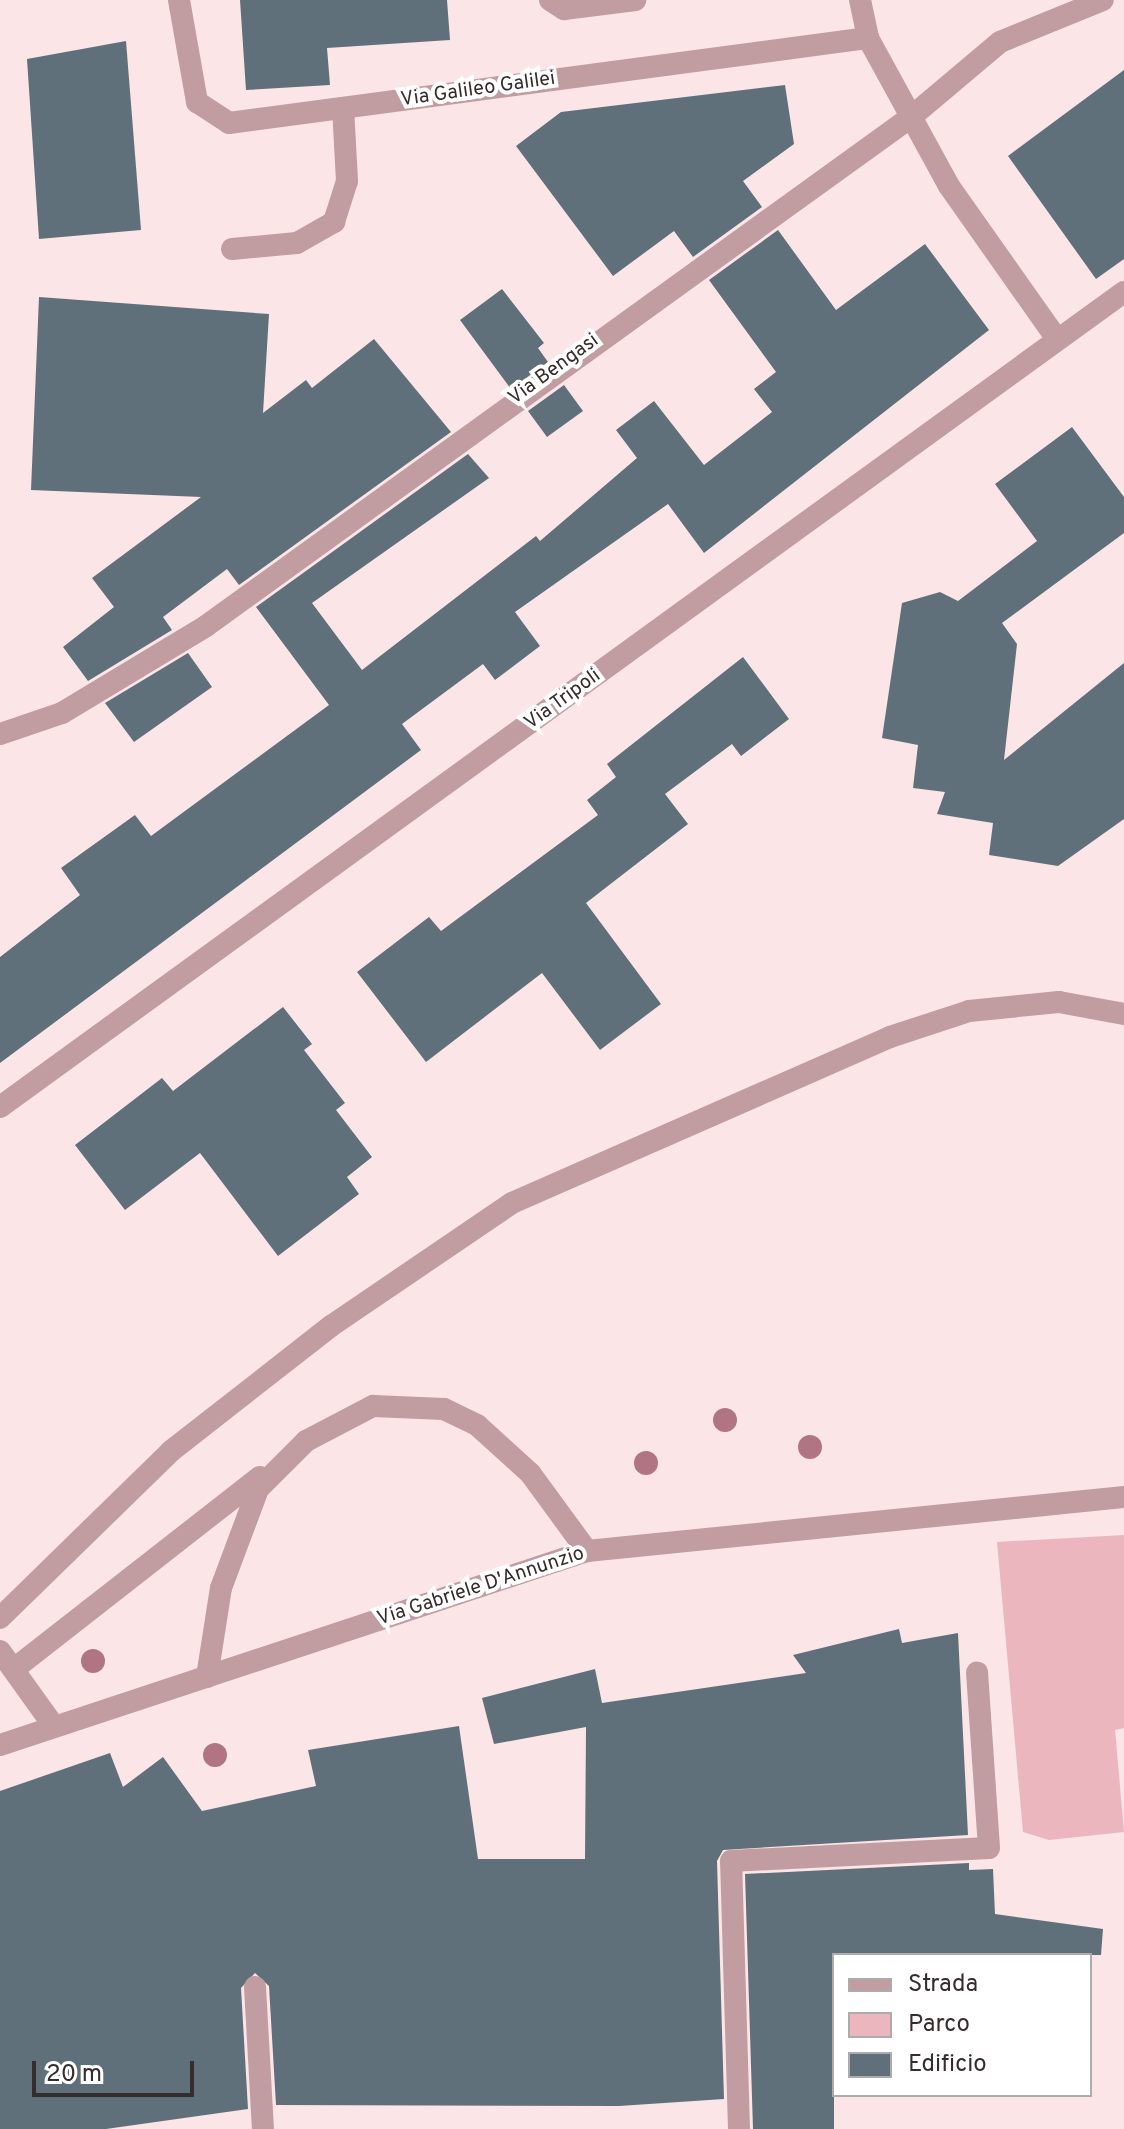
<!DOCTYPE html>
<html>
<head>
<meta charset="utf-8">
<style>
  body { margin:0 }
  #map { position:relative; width:1124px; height:2129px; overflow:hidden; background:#fbe5e7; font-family:Overpass,sans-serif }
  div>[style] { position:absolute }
  .green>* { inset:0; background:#ebb6be }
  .building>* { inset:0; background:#60707a }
  .service>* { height:22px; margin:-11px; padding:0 11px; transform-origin:11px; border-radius:11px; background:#c19ca1 }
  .minor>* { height:22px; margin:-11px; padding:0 11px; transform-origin:11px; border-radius:11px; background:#c19ca1 }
  .tertiary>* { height:22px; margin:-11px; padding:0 11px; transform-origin:11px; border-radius:11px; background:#c19ca1 }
  .trees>* { width:24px; height:24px; margin:-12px; border-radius:50%; background:#b17483 }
  span { translate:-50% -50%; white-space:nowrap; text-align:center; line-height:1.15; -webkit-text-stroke:8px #fff; paint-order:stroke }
  .street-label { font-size:20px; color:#352c2d }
  .legend { position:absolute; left:832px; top:1953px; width:260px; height:144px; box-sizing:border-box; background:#fff; border:2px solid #aeabab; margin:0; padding:10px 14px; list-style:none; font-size:24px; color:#352c2d }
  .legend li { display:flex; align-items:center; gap:16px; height:40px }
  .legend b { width:40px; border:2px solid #aeabab }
  .scale { position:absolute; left:32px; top:2061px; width:162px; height:36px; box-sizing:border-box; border:4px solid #352c2d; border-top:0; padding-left:10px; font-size:24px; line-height:28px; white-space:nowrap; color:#352c2d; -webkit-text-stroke:6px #fff; paint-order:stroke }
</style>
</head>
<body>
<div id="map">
  <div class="green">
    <i style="clip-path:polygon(1124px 1535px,1124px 1728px,1115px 1730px,1124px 1832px,1049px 1840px,1023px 1832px,997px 1542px)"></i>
  </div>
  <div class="building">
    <i style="clip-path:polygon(240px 0,447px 0,450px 40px,327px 48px,330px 85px,246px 90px)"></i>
    <i style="clip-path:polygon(126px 41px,141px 230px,39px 239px,27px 59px)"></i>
    <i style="clip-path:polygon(1124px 70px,1124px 259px,1096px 279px,1008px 156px)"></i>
    <i style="clip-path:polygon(785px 85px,794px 144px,743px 181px,762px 207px,693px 257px,674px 231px,613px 276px,516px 146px,561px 112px)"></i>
    <i style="clip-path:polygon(778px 230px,836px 310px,925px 244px,989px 330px,704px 553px,668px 504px,515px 612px,540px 646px,495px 680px,483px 664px,402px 724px,421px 750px,0 1063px,0 957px,80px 895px,61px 868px,135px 815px,151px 836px,329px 705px,256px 607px,468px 454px,489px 478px,312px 603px,362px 670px,536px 536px,540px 541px,637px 458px,616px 430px,654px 401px,704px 465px,772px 412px,754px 389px,776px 372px,709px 280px)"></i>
    <i style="clip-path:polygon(502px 289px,544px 343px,538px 348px,548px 362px,511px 389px,460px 320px)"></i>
    <i style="clip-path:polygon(39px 297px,269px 314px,263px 413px,306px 380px,312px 388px,374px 339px,451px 432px,239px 585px,227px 569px,163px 617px,172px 630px,88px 681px,63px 647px,114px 607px,92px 578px,201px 497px,31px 490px)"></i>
    <i style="clip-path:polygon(564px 385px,583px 411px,547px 437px,528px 411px)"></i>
    <i style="clip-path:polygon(1072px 427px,1124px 497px,1124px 533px,1002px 623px,1017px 644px,1004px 760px,1124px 663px,1124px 819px,1058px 866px,989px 855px,993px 823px,937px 814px,945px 792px,913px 788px,918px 745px,882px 738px,902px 603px,940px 592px,958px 601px,1037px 541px,995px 484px)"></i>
    <i style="clip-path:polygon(188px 653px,212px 687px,134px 742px,105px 703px)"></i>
    <i style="clip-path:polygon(743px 657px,789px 719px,741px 756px,732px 744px,665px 794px,688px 824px,586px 903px,661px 1004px,600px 1050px,542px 973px,426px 1062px,357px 972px,429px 917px,441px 931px,598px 815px,587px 800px,616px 777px,607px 764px)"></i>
    <i style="clip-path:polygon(283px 1007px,312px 1044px,304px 1050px,345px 1103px,336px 1110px,372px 1157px,347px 1177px,359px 1194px,278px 1256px,200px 1153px,125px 1210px,75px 1145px,162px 1078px,173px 1091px)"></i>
    <i style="clip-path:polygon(899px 1629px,902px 1643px,958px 1633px,968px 1835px,723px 1850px,717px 1861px,724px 2099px,619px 2106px,276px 2105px,269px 1986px,255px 1973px,241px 1988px,248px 2109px,106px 2129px,0 2129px,0 1791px,110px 1753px,123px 1787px,163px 1757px,202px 1811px,316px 1786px,308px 1750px,459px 1726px,478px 1859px,585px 1859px,586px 1727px,494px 1744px,482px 1698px,595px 1669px,602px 1703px,806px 1673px,793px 1655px)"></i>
    <i style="clip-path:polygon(969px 1863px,969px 1870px,993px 1869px,995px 1914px,1103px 1929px,1101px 1955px,834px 1955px,834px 2129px,753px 2129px,745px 1874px)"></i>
  </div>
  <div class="service">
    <i style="left:550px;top:0;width:17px;rotate:33deg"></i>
    <i style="left:564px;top:9px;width:72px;rotate:-7.2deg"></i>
    <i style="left:232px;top:249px;width:65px;rotate:-5.3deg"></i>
    <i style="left:297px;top:243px;width:43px;rotate:-29.6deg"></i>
    <i style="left:334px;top:222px;width:43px;rotate:-72.4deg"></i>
    <i style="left:347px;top:181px;width:73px;rotate:-93.1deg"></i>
    <i style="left:0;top:1618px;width:239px;rotate:-44.3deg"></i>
    <i style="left:171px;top:1451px;width:203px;rotate:-38deg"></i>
    <i style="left:331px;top:1326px;width:219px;rotate:-34.2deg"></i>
    <i style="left:512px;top:1203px;width:413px;rotate:-23.7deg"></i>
    <i style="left:890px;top:1037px;width:83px;rotate:-18.2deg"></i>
    <i style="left:969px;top:1011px;width:90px;rotate:-5.7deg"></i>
    <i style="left:1059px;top:1002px;width:66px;rotate:10.5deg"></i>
    <i style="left:14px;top:1669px;width:312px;rotate:-38deg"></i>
    <i style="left:207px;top:1677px;width:90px;rotate:-81.1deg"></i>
    <i style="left:221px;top:1588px;width:106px;rotate:-69.5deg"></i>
    <i style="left:258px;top:1489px;width:68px;rotate:-45deg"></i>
    <i style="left:306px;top:1441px;width:76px;rotate:-27.6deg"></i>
    <i style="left:373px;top:1406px;width:71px;rotate:2.4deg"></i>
    <i style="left:444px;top:1409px;width:37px;rotate:26deg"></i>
    <i style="left:477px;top:1425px;width:72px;rotate:42.2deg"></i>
    <i style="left:530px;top:1473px;width:97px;rotate:53.8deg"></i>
    <i style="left:255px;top:1987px;width:142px;rotate:86.8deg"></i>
    <i style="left:739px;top:2129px;width:268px;rotate:-91.7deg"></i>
    <i style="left:731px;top:1861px;width:258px;rotate:-2.9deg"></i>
    <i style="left:989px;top:1848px;width:176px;rotate:-93.9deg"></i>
  </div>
  <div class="minor">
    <i style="left:179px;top:0;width:104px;rotate:80deg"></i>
    <i style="left:197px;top:102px;width:38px;rotate:33deg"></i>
    <i style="left:229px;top:123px;width:645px;rotate:-7.58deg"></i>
    <i style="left:860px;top:0;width:39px;rotate:78deg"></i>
    <i style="left:868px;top:38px;width:169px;rotate:61.3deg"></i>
    <i style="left:949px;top:186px;width:187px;rotate:54.8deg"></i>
    <i style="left:0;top:734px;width:65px;rotate:-18.7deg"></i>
    <i style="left:62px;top:713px;width:168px;rotate:-31.1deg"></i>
    <i style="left:206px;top:626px;width:870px;rotate:-35.83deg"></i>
    <i style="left:911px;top:117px;width:116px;rotate:-40.1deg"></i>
    <i style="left:1000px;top:42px;width:111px;rotate:-22.2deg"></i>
    <i style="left:0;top:1651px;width:91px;rotate:54.4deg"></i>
    <i style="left:0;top:1745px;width:618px;rotate:-18.29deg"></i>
    <i style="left:587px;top:1551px;width:540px;rotate:-5.74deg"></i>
  </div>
  <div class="tertiary">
    <i style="left:0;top:1107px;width:1388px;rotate:-35.95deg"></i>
  </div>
  <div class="trees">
    <i style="left:725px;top:1420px"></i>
    <i style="left:810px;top:1447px"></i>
    <i style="left:646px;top:1463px"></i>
    <i style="left:93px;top:1661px"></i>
    <i style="left:215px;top:1755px"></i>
  </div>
  <div class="street-label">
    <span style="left:478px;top:90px;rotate:-8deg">Via Galileo Galilei</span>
    <span style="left:554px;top:370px;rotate:-36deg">Via Bengasi</span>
    <span style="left:563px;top:700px;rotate:-36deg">Via Tripoli</span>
    <span style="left:481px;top:1587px;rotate:-18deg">Via Gabriele D'Annunzio</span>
  </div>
  <ul class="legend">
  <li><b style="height:10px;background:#c19ca1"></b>Strada</li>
  <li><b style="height:22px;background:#ebb6be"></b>Parco</li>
  <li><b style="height:22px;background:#60707a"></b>Edificio</li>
  </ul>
  <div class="scale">20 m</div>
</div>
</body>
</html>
